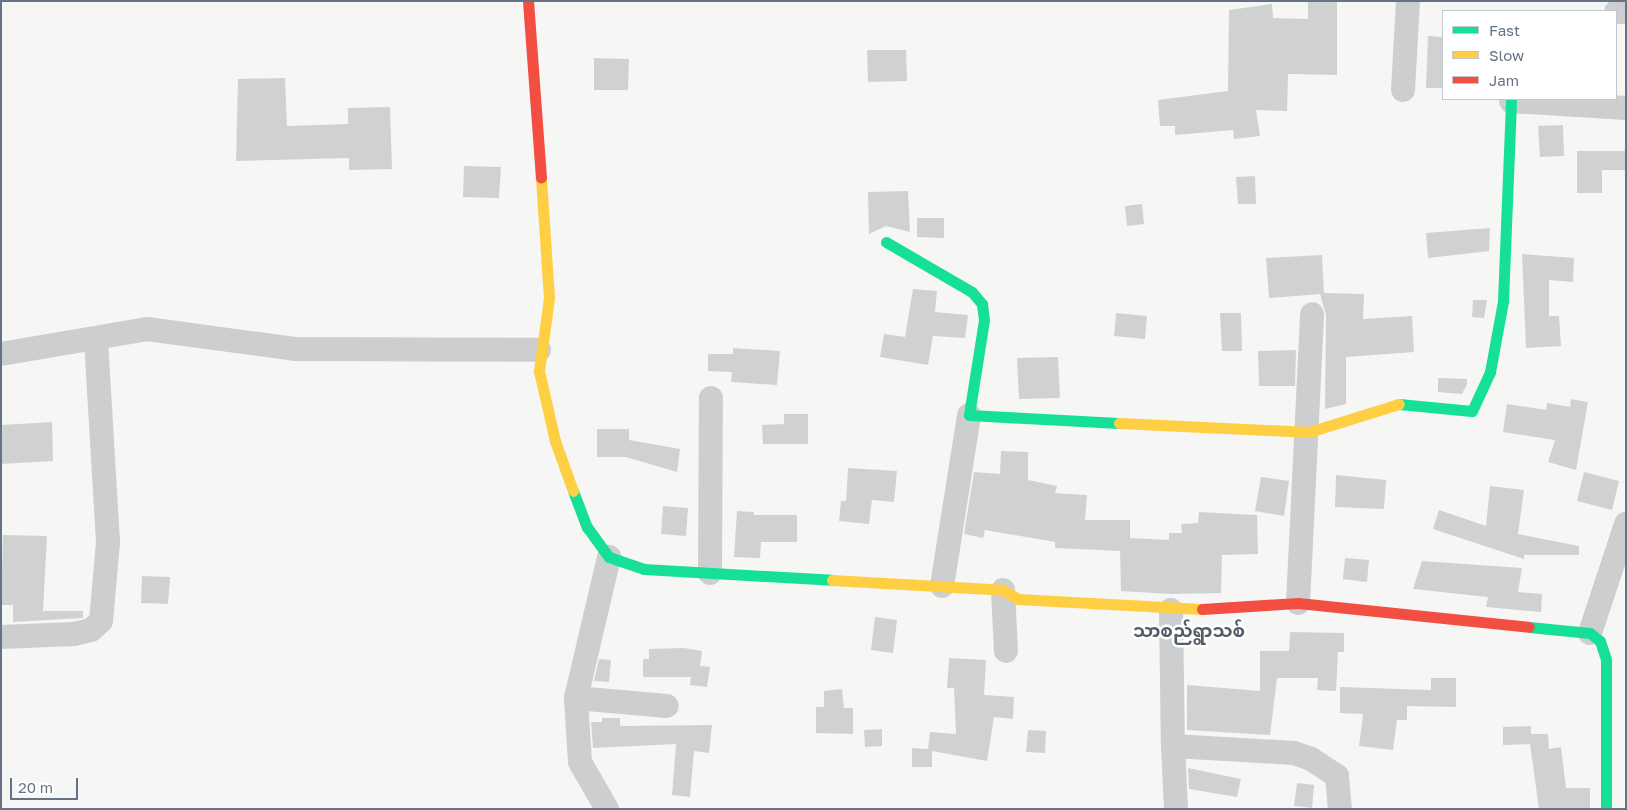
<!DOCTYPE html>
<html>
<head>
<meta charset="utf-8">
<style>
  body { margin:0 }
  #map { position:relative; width:1627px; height:810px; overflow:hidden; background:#f6f6f5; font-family:"Golos Text","Noto Sans Myanmar",sans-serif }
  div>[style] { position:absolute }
  .building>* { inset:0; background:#d0d2d2 }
  .street>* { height:24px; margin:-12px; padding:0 12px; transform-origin:12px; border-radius:12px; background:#cdced0 }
  .fast>* { height:11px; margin:-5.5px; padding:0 5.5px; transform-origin:5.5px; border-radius:5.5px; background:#16e098 }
  .slow>* { height:11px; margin:-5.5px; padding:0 5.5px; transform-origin:5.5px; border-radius:5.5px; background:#ffcf43 }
  .jam>* { height:11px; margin:-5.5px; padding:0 5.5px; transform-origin:5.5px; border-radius:5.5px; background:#f24e42 }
  span { translate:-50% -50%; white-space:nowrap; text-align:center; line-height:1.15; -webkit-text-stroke:5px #fff; paint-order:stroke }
  .quarter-label { font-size:18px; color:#545d6a; font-weight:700 }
  .frame { position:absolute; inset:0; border:2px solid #667385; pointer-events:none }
  .legend { position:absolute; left:1442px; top:10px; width:175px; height:90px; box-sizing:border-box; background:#fff; border:1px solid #c2c7ce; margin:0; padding:6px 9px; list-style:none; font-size:15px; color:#667385 }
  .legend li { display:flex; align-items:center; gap:10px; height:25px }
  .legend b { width:25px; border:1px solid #c2c7ce }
  .scale { position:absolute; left:10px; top:778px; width:68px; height:22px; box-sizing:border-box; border:2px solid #667385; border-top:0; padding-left:6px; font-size:15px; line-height:18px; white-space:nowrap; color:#667385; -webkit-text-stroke:4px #fff; paint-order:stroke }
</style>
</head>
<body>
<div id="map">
  <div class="building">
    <i style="clip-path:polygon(1308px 1px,1337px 1px,1337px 75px,1288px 74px,1287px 111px,1256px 110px,1260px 136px,1234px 139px,1233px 130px,1175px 135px,1175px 126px,1160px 126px,1158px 100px,1228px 91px,1229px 10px,1272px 4px,1273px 18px,1308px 19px)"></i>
    <i style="clip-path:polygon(1428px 36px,1443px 37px,1443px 88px,1426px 88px)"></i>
    <i style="clip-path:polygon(867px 50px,906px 50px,907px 81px,868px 82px)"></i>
    <i style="clip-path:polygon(594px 58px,629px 59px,628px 90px,594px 90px)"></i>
    <i style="clip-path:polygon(285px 78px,287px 126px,348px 124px,348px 108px,390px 107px,392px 169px,349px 170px,349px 158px,236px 161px,238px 79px)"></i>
    <i style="clip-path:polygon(1563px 125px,1564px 156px,1540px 157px,1538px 126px)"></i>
    <i style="clip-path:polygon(1577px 151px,1626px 151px,1626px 170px,1602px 170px,1602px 193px,1577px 193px)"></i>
    <i style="clip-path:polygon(464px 166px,501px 167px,499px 198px,463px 197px)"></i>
    <i style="clip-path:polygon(1255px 176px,1256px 204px,1238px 204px,1236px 177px)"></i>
    <i style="clip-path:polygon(908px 191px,910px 232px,886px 226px,869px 234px,868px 192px)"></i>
    <i style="clip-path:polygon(1142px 204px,1144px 224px,1127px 226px,1125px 206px)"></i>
    <i style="clip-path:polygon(917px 218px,944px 218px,944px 238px,917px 237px)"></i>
    <i style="clip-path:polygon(1490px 228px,1489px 251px,1428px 258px,1426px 233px)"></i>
    <i style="clip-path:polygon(1522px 254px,1574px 258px,1573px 282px,1549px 280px,1549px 316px,1559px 316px,1561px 346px,1526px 348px)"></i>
    <i style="clip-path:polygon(1322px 255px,1324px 293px,1364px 294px,1363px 319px,1412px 316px,1414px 352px,1346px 357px,1346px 404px,1325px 409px,1326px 315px,1320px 294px,1269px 298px,1266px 258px)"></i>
    <i style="clip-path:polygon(913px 289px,937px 291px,935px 312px,968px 315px,965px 338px,933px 336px,928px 365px,880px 357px,884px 334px,905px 337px)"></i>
    <i style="clip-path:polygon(1473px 300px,1487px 300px,1484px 318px,1472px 317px)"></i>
    <i style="clip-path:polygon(1116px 313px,1147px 316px,1145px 339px,1114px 336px)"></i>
    <i style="clip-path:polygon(1220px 313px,1241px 313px,1242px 351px,1222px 351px)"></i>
    <i style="clip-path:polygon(733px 348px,780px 351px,777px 385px,731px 382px,732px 372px,708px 371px,708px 354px,733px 354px)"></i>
    <i style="clip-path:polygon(1296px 350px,1295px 386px,1259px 386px,1258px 351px)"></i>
    <i style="clip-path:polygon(1058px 357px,1060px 398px,1019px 399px,1017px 358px)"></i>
    <i style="clip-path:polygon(1438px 378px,1467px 379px,1467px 384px,1462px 394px,1438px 392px)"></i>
    <i style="clip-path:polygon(1571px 399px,1588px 402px,1576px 470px,1548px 462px,1555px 440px,1503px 432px,1507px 404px,1546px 410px,1547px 403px,1570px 407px)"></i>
    <i style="clip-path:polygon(784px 414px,808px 414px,808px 444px,763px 444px,762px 425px,784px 424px)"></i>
    <i style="clip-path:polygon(52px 422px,53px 461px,1px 464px,1px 425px)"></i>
    <i style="clip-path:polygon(597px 429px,629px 429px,629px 440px,680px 449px,677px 472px,626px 457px,597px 457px)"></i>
    <i style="clip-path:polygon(1001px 451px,1028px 452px,1028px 480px,1057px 486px,1055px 493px,1087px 495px,1085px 520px,1130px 520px,1130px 538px,1169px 540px,1169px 533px,1182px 533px,1181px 524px,1198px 523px,1199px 512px,1257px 515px,1258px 554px,1222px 555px,1221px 593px,1171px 594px,1121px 591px,1120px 551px,1055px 548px,1055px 542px,985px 530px,983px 538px,964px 534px,974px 472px,1000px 474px)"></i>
    <i style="clip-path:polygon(848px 468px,897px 471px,894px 502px,872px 500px,869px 524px,839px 521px,841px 501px,846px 501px)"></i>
    <i style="clip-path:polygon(1584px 472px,1619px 481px,1612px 510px,1577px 501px)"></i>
    <i style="clip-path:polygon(1336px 475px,1386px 480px,1384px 509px,1335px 507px)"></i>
    <i style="clip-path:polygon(1261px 477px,1289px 481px,1284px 516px,1255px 511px)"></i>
    <i style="clip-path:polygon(1490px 486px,1524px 490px,1518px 534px,1579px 546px,1579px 555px,1524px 555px,1524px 559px,1433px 529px,1439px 510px,1486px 526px)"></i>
    <i style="clip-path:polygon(663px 506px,688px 508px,686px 536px,661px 534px)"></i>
    <i style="clip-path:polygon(737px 511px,754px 512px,754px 515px,797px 515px,797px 542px,761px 542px,760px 558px,734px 557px)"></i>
    <i style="clip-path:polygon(3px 535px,47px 536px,43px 611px,83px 611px,83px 618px,13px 622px,13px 605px,1px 605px)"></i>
    <i style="clip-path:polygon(1345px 558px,1369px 560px,1367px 582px,1343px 579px)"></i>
    <i style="clip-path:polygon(1422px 561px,1522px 568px,1518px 592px,1542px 594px,1541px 612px,1486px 607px,1488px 597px,1413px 589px)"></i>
    <i style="clip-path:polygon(142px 576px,170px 577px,168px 604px,141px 603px)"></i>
    <i style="clip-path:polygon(875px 617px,897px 620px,893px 653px,871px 650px)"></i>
    <i style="clip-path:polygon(1290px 632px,1344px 633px,1344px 652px,1338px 652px,1336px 691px,1317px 690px,1318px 678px,1277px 678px,1270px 735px,1187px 730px,1187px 685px,1260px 691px,1260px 651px,1289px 651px)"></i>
    <i style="clip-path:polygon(684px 648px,702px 651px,700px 666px,710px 667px,707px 687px,690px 685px,691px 677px,643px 677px,643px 659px,649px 659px,649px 649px)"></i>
    <i style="clip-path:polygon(949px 658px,986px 660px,984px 695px,1014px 697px,1013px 719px,994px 717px,987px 761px,932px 751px,932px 767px,912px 767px,912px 748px,928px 749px,930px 732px,956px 734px,954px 688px,947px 688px)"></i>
    <i style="clip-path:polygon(599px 659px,611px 660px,609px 682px,594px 681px)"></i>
    <i style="clip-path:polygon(1431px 678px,1456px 678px,1456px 707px,1407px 706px,1407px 720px,1397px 720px,1393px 750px,1359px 746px,1363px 714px,1340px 713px,1340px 687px,1431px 690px)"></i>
    <i style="clip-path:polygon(842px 689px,844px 708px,853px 708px,853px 734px,816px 733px,816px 707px,824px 707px,824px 691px)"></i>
    <i style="clip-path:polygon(602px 718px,620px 718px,620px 726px,712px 725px,709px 753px,694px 751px,690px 797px,672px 795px,676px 744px,593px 748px,591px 722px,602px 722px)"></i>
    <i style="clip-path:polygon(1531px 726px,1531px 734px,1548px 734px,1549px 749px,1561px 747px,1566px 788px,1590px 788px,1590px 809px,1539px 809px,1530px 744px,1503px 745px,1503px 727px)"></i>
    <i style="clip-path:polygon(882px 729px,882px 746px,865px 747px,864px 730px)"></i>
    <i style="clip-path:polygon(1028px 730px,1046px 731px,1045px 753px,1026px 752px)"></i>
    <i style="clip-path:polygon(1188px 768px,1241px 779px,1237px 797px,1189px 789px)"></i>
    <i style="clip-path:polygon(1297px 783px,1314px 785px,1312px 808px,1294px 806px)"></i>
  </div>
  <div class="street">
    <i style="left:1616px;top:12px;width:10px"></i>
    <i style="left:1403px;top:90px;width:89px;rotate:-86.8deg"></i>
    <i style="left:1511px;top:101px;width:115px;rotate:3.5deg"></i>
    <i style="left:1px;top:354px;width:148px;rotate:-9.7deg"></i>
    <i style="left:147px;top:329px;width:149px;rotate:7.7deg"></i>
    <i style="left:295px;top:349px;width:244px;rotate:0.2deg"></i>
    <i style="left:710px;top:573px;width:175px;rotate:-89.7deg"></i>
    <i style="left:942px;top:586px;width:173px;rotate:-81deg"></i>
    <i style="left:1003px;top:590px;width:61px;rotate:87.2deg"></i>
    <i style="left:1298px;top:603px;width:289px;rotate:-87.2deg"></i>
    <i style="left:1171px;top:610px;width:136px;rotate:89.2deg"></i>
    <i style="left:1173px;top:746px;width:121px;rotate:3.3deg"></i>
    <i style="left:1294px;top:753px;width:18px;rotate:19deg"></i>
    <i style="left:1311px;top:759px;width:31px;rotate:33deg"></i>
    <i style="left:1337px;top:776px;width:33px;rotate:85deg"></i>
    <i style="left:1590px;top:633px;width:115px;rotate:-71.7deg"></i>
    <i style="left:1px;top:637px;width:73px;rotate:-2.4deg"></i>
    <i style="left:74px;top:634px;width:17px;rotate:-13deg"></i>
    <i style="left:91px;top:630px;width:13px;rotate:-42deg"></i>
    <i style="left:101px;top:621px;width:79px;rotate:-84.9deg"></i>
    <i style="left:108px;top:542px;width:204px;rotate:-93.4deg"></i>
    <i style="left:576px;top:698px;width:91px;rotate:5deg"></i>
    <i style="left:1173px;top:746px;width:63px;rotate:87.3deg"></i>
    <i style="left:607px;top:809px;width:54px;rotate:-119.9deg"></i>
    <i style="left:580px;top:762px;width:64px;rotate:-93.6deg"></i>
    <i style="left:576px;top:698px;width:145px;rotate:-76.8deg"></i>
  </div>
  <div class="fast">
    <i style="left:886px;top:242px;width:99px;rotate:30.2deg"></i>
    <i style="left:972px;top:292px;width:16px;rotate:50deg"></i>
    <i style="left:982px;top:304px;width:16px;rotate:83deg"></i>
    <i style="left:984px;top:320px;width:96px;rotate:99deg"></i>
    <i style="left:969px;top:415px;width:150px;rotate:3.1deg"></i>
    <i style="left:1399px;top:404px;width:73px;rotate:5.5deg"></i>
    <i style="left:1472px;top:411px;width:43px;rotate:-65.2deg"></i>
    <i style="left:1490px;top:372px;width:72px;rotate:-79.6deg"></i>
    <i style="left:1503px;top:301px;width:202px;rotate:-87.7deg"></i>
    <i style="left:573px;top:491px;width:39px;rotate:69deg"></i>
    <i style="left:587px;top:527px;width:37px;rotate:54deg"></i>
    <i style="left:609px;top:557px;width:37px;rotate:19deg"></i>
    <i style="left:644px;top:569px;width:188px;rotate:3.3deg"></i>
    <i style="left:1529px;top:627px;width:61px;rotate:5.6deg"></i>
    <i style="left:1590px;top:633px;width:13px;rotate:39deg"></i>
    <i style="left:1600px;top:641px;width:20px;rotate:72deg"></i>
    <i style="left:1606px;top:660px;width:149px;rotate:90deg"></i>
  </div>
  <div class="slow">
    <i style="left:541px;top:178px;width:120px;rotate:86.2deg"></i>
    <i style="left:549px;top:298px;width:74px;rotate:97.8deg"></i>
    <i style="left:539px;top:371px;width:72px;rotate:77.1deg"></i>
    <i style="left:555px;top:441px;width:53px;rotate:70.2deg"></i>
    <i style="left:1119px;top:423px;width:190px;rotate:2.7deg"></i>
    <i style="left:1309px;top:432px;width:94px;rotate:-17.3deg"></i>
    <i style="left:832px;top:580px;width:171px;rotate:3.3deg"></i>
    <i style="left:1003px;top:590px;width:17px;rotate:31deg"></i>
    <i style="left:1018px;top:599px;width:184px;rotate:3.1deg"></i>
  </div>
  <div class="jam">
    <i style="left:528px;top:1px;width:177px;rotate:85.8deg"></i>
    <i style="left:1202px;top:609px;width:96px;rotate:-3.6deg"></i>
    <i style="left:1298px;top:603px;width:232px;rotate:5.9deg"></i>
  </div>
  <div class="quarter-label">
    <span style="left:1189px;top:630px">သာစည်ရွာသစ်</span>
  </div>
  <div class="frame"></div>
  <ul class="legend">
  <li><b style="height:6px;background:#16e098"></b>Fast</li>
  <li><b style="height:6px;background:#ffcf43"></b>Slow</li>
  <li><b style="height:6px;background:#f24e42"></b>Jam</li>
  </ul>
  <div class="scale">20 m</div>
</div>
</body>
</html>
